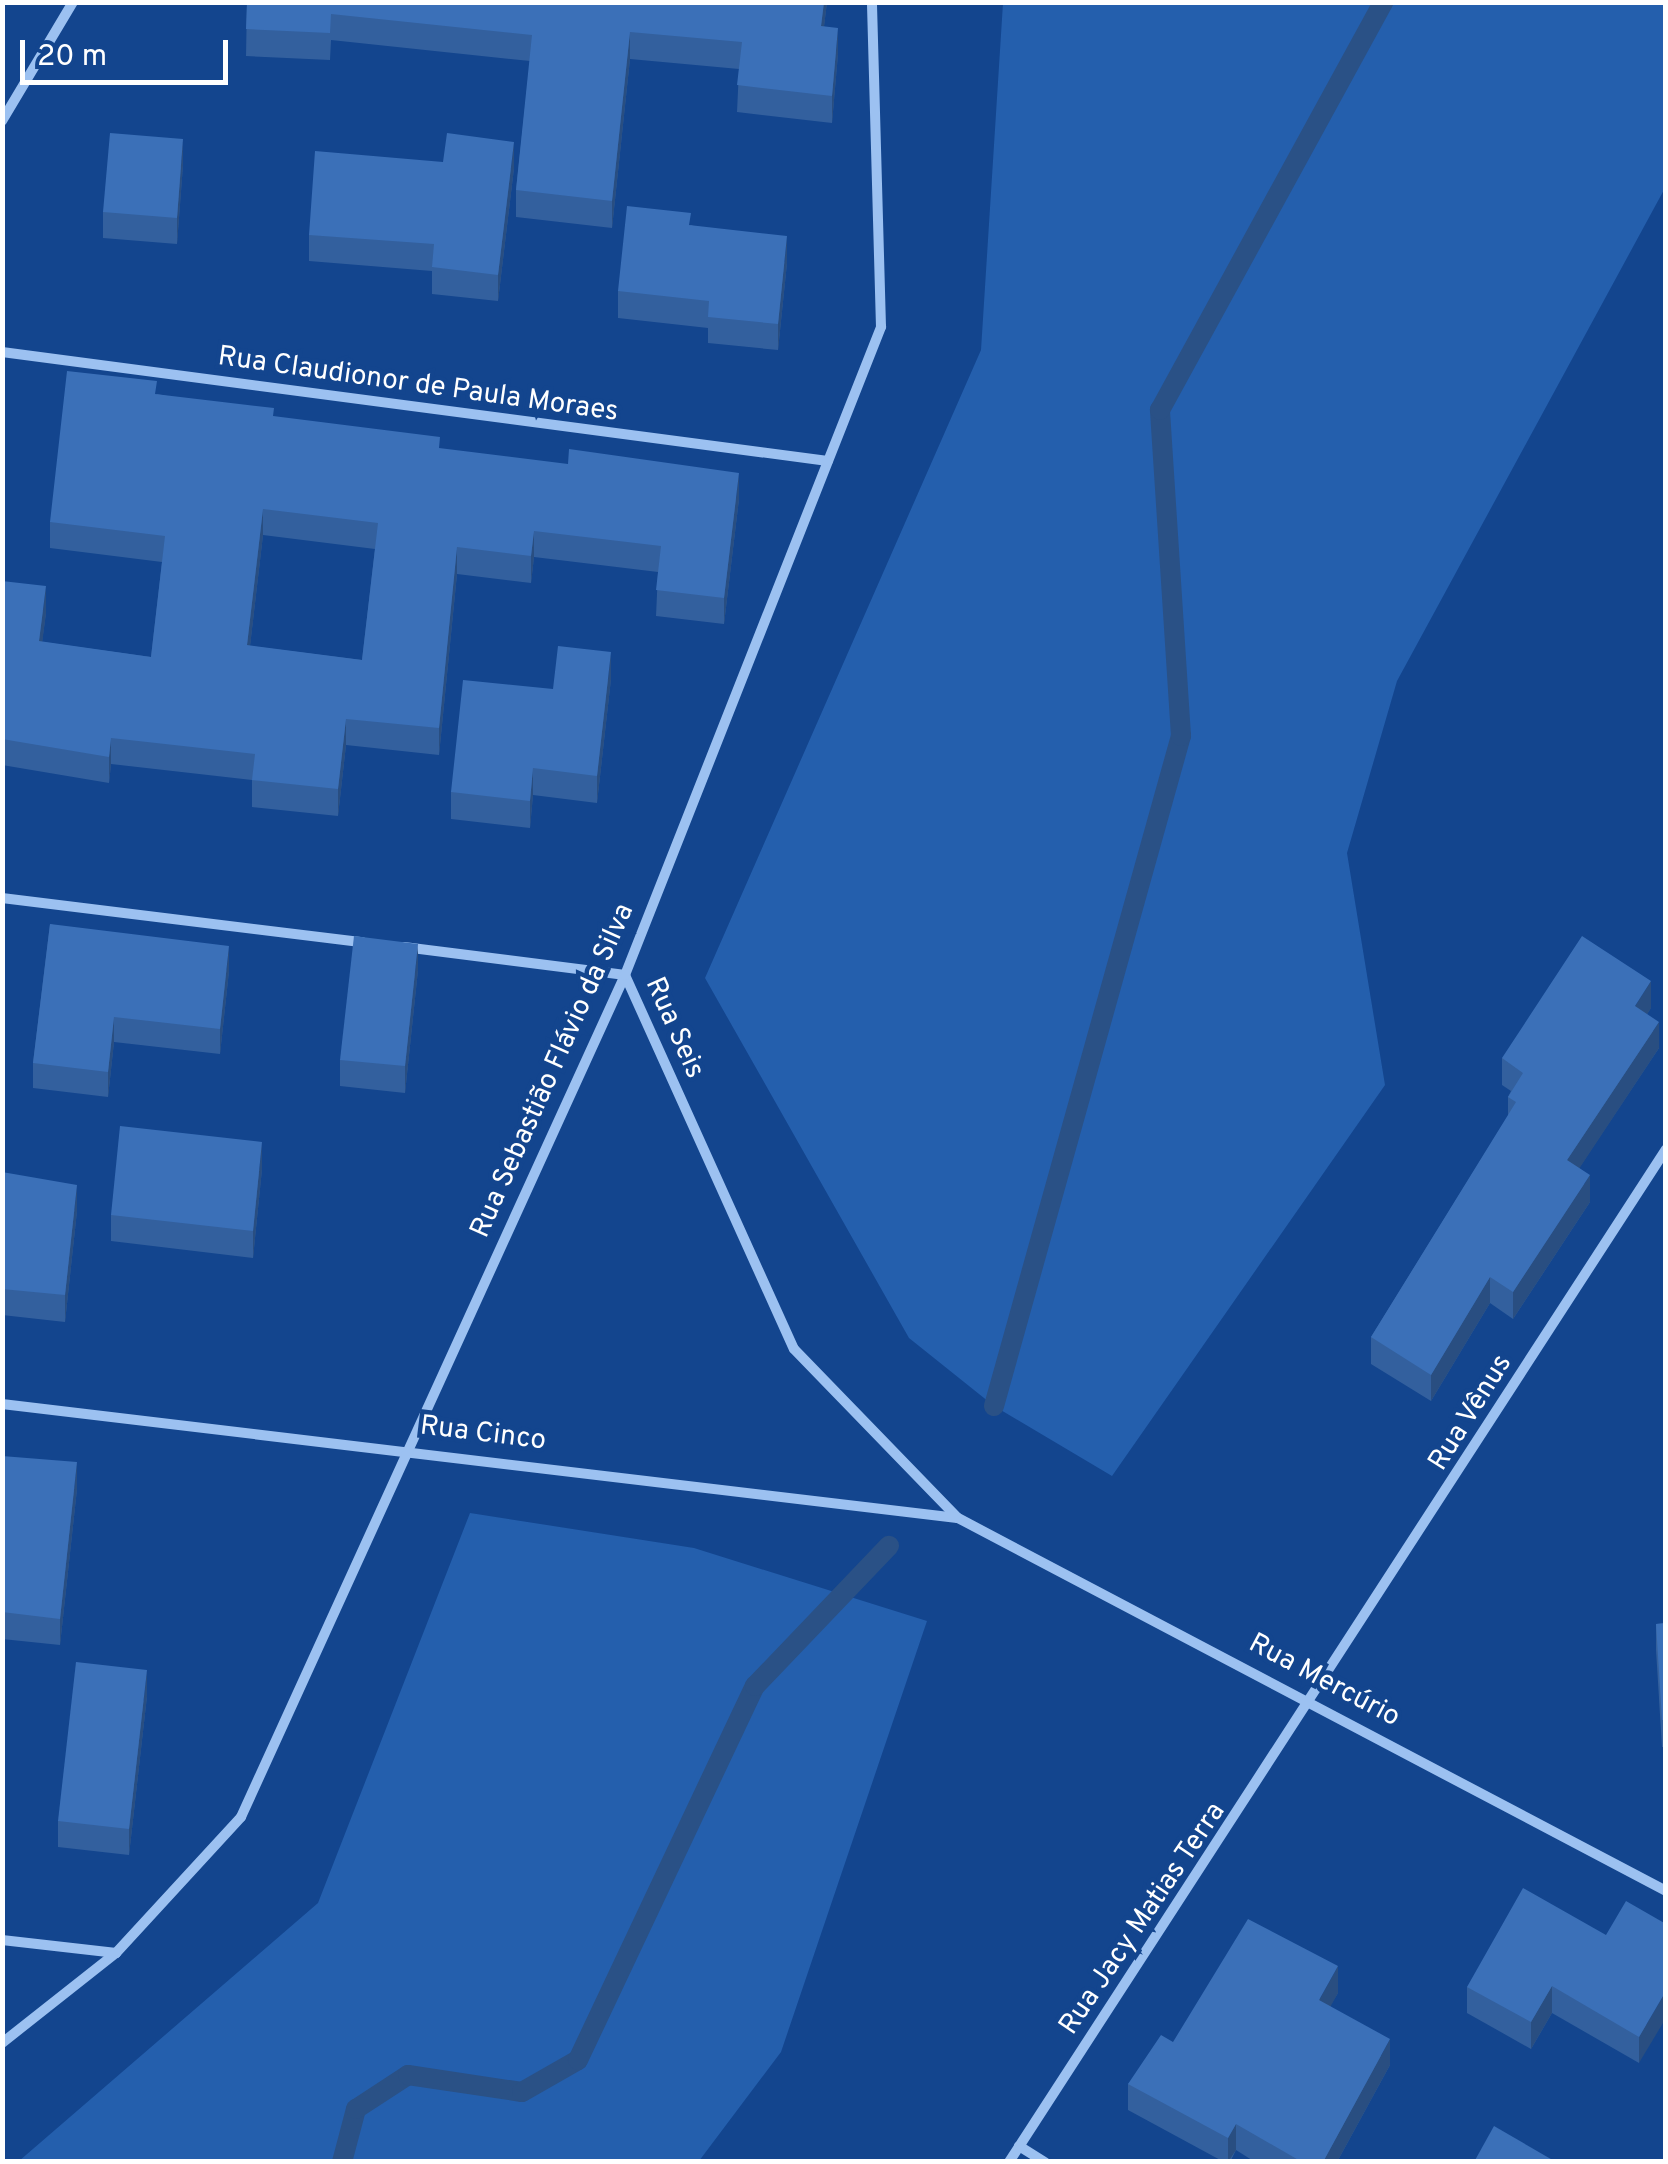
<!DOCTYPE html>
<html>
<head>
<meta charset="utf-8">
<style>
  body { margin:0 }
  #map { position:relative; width:1668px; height:2164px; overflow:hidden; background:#13458e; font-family:Overpass,sans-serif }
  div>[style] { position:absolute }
  .green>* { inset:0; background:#245fad }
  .stream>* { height:20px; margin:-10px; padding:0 10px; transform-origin:10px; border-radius:10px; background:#2a5186 }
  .minor>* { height:10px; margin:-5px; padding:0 5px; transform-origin:5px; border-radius:5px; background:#9cc1f1 }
  .wall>* { inset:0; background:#33609e }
  .shaded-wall>* { inset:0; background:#294e81 }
  .building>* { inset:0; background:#3b70b8 }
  span { translate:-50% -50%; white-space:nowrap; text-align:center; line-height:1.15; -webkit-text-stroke:9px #13458e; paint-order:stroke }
  .street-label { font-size:28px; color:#fff }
  .frame { position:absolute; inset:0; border:5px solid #fff; pointer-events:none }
  .scale { position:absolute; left:20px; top:40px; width:208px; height:45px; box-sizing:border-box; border:5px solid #fff; border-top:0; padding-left:12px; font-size:30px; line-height:35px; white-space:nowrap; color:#fff; -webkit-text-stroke:8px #13458e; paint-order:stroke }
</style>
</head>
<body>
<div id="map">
  <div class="green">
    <i style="clip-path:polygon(1003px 3px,1665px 3px,1665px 188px,1397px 681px,1347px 853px,1385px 1085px,1112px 1476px,994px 1406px,909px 1338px,705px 978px,981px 350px)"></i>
    <i style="clip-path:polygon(470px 1513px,694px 1548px,927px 1621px,781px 2052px,699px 2161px,19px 2161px,318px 1903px)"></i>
  </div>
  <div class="stream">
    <i style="left:994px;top:1406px;width:696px;rotate:-74.41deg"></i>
    <i style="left:1181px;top:736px;width:327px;rotate:-93.7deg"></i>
    <i style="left:1160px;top:410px;width:465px;rotate:-61.3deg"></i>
    <i style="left:342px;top:2162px;width:55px;rotate:-75.2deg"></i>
    <i style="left:356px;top:2109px;width:62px;rotate:-33.2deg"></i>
    <i style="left:408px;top:2075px;width:115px;rotate:8.5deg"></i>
    <i style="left:522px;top:2092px;width:64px;rotate:-29.7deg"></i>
    <i style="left:578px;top:2060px;width:414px;rotate:-64.7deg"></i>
    <i style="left:755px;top:1686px;width:194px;rotate:-46.3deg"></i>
  </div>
  <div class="minor">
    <i style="left:2px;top:121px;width:139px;rotate:-59.2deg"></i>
    <i style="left:2px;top:352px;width:833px;rotate:7.52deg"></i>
    <i style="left:2px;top:898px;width:363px;rotate:7deg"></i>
    <i style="left:404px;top:947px;width:223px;rotate:7.2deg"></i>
    <i style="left:625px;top:975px;width:410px;rotate:65.7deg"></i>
    <i style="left:794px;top:1349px;width:235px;rotate:45.9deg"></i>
    <i style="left:958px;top:1518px;width:800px;rotate:27.78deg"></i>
    <i style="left:2px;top:1404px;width:962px;rotate:6.81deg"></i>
    <i style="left:2px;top:1940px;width:115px;rotate:6.5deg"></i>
    <i style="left:2px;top:2043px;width:145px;rotate:-38.3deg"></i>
    <i style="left:116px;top:1953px;width:185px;rotate:-47.4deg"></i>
    <i style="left:241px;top:1817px;width:925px;rotate:-65.48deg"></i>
    <i style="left:625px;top:975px;width:697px;rotate:-68.44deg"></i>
    <i style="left:881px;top:327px;width:325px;rotate:-91.6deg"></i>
    <i style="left:1019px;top:2146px;width:31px;rotate:32deg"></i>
    <i style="left:1009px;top:2162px;width:1207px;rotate:-57.03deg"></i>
  </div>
  <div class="wall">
    <i style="clip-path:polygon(247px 2px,827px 2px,824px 26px,838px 54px,832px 123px,737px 112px,739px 69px,630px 59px,612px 228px,516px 217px,516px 190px,530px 61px,331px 40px,330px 60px,246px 56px)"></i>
    <i style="clip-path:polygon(183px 165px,177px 244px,103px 238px,103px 212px)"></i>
    <i style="clip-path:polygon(514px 168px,498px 301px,432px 294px,432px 271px,309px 261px,309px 235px)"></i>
    <i style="clip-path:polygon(691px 225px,787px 263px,778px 350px,708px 343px,708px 328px,618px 318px,618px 291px)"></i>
    <i style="clip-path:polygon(evenodd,157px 394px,440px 449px,739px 499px,724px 624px,656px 616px,658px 572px,534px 557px,531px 583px,457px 574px,439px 755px,346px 745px,338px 816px,252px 807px,252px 780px,111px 764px,109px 783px,2px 765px,2px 581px,46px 613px,42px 642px,151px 657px,162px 562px,50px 548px,50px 522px,157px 394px,263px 535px,375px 549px,362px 660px,250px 646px,263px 535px)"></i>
    <i style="clip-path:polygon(611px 679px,597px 803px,533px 795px,530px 828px,451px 819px,451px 792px,553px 689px)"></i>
    <i style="clip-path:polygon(50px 924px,229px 971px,220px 1054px,114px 1042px,108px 1097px,33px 1088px,33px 1063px)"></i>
    <i style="clip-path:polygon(418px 970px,405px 1093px,340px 1086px,340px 1060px)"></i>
    <i style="clip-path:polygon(1651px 1008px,1647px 1014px,1659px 1048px,1579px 1168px,1590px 1202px,1513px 1319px,1490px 1303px,1431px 1401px,1371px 1364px,1371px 1337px,1508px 1116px,1508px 1097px,1511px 1091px,1502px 1085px,1502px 1058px)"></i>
    <i style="clip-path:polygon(262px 1169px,253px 1258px,111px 1241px,111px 1215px)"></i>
    <i style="clip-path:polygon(2px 1172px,77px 1211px,65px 1322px,2px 1315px)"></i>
    <i style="clip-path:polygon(2px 1456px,77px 1489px,60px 1645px,2px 1639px)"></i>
    <i style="clip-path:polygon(1666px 1623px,1666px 1747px,1662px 1747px,1656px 1650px,1656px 1624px)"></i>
    <i style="clip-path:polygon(147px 1696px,129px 1855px,58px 1847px,58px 1821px)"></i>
    <i style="clip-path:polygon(1666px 1924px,1639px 2063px,1552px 2013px,1531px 2049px,1467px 2013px,1467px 1987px,1606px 1935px)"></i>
    <i style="clip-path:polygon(1338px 1993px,1330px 2006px,1390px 2065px,1337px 2162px,1255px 2162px,1236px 2150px,1230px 2162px,1224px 2162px,1128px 2110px,1128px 2084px,1173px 2042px)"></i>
  </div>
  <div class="shaded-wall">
    <i style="clip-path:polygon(824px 2px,827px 2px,821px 52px,821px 26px)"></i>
    <i style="clip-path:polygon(838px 28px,838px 54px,832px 123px,832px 96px)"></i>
    <i style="clip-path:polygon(630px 32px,630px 59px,612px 228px,612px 201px)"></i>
    <i style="clip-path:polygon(183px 139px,183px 165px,177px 244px,177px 218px)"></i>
    <i style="clip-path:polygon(514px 142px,514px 168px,498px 301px,498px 275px)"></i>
    <i style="clip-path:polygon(787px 236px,787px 263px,778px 350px,778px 324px)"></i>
    <i style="clip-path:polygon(739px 473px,739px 499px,724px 624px,724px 598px)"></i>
    <i style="clip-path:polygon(263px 509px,263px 535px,247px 672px,247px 645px)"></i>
    <i style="clip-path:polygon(534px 531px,534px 557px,531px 583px,531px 556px)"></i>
    <i style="clip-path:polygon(457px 547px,457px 574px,439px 755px,439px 728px)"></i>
    <i style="clip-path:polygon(46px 586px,46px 613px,39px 668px,39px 641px)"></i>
    <i style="clip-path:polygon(611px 652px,611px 679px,597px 803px,597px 776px)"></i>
    <i style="clip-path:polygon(346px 719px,346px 745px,338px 816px,338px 789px)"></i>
    <i style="clip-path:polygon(111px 738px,111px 764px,109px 783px,109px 757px)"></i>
    <i style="clip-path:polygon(533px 768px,533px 795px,530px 828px,530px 801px)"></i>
    <i style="clip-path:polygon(418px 944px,418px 970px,405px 1093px,405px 1066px)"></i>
    <i style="clip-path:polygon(229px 946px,229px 971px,220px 1054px,220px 1029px)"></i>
    <i style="clip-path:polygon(1651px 981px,1651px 1008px,1635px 1033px,1635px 1006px)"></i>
    <i style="clip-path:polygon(114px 1017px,114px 1042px,108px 1097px,108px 1072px)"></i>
    <i style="clip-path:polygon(1659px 1022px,1659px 1048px,1567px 1187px,1567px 1160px)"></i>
    <i style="clip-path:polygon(262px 1142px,262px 1169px,253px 1258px,253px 1231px)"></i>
    <i style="clip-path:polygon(1590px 1175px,1590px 1202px,1513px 1319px,1513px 1292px)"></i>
    <i style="clip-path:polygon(77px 1185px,77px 1211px,65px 1322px,65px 1295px)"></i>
    <i style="clip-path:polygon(1490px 1277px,1490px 1303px,1431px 1401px,1431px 1375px)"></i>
    <i style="clip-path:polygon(77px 1462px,77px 1489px,60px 1645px,60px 1619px)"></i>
    <i style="clip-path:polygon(147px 1670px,147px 1696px,129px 1855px,129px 1829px)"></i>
    <i style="clip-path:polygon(1338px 1966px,1338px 1993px,1319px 2027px,1319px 2000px)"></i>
    <i style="clip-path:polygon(1552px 1986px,1552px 2013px,1531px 2049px,1531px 2022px)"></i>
    <i style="clip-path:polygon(1666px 1991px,1666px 2018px,1639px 2063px,1639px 2037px)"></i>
    <i style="clip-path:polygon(1390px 2039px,1390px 2065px,1337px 2162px,1323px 2162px)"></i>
    <i style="clip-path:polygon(1236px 2124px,1236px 2150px,1228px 2162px,1228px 2138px)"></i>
  </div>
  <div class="building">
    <i style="clip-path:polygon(247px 2px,824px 2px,821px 26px,838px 28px,832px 96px,737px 85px,742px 42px,630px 32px,612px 201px,516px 190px,532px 35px,331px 14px,330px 33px,246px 29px)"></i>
    <i style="clip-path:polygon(110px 133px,183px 139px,177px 218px,103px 212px)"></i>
    <i style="clip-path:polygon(447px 133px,514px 142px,498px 275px,432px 267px,434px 244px,309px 235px,315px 151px,443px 162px)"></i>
    <i style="clip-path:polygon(627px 206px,691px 213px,689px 225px,787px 236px,778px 324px,708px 317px,709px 301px,618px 291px)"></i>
    <i style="clip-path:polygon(evenodd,67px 371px,157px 381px,155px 394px,274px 408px,273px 416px,440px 437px,439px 448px,568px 464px,569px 449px,739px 473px,724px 598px,656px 590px,661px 546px,534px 531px,531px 556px,457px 547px,439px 728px,346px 719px,338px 789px,252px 780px,255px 754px,111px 738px,109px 757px,2px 739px,2px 581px,46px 586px,39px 641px,151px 657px,165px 536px,50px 522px,67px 371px,263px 509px,378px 523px,362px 660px,247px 645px,263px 509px)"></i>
    <i style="clip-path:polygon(558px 646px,611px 652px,597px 776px,533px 768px,530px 801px,451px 792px,463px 680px,553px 689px)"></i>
    <i style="clip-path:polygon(50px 924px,229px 946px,220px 1029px,114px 1017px,108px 1072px,33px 1063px)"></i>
    <i style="clip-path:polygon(354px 936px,418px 944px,405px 1066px,340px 1060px)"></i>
    <i style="clip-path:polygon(1582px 936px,1651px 981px,1635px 1006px,1659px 1022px,1567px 1160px,1590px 1175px,1513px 1292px,1490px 1277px,1431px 1375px,1371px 1337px,1516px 1102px,1508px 1097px,1523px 1073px,1502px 1058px)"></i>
    <i style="clip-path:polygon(120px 1126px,262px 1142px,253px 1231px,111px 1215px)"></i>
    <i style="clip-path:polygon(2px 1172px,77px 1185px,65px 1295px,2px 1289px)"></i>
    <i style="clip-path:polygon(2px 1456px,77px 1462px,60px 1619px,2px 1612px)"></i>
    <i style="clip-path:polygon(1666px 1623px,1666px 1720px,1662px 1720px,1656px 1624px)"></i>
    <i style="clip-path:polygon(76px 1662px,147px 1670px,129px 1829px,58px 1821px)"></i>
    <i style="clip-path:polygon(1523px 1888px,1606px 1935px,1626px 1901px,1666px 1924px,1666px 1991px,1639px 2037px,1552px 1986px,1531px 2022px,1467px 1987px)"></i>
    <i style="clip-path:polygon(1248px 1919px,1338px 1966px,1319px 2000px,1390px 2039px,1323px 2162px,1302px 2162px,1236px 2124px,1228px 2138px,1128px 2084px,1161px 2035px,1173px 2042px)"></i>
    <i style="clip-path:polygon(1494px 2126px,1556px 2162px,1474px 2162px)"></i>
  </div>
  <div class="street-label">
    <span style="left:418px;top:385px;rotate:8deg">Rua Claudionor de Paula Moraes</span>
    <span style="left:674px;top:1028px;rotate:66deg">Rua Seis</span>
    <span style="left:553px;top:1071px;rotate:-66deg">Rua Sebastião Flávio da Silva</span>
    <span style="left:1471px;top:1413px;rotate:-58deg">Rua Vênus</span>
    <span style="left:483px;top:1434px;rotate:7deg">Rua Cinco</span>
    <span style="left:1324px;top:1681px;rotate:28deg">Rua Mercúrio</span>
    <span style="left:1143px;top:1919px;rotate:-56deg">Rua Jacy Matias Terra</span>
  </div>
  <div class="frame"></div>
  <div class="scale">20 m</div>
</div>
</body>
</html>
